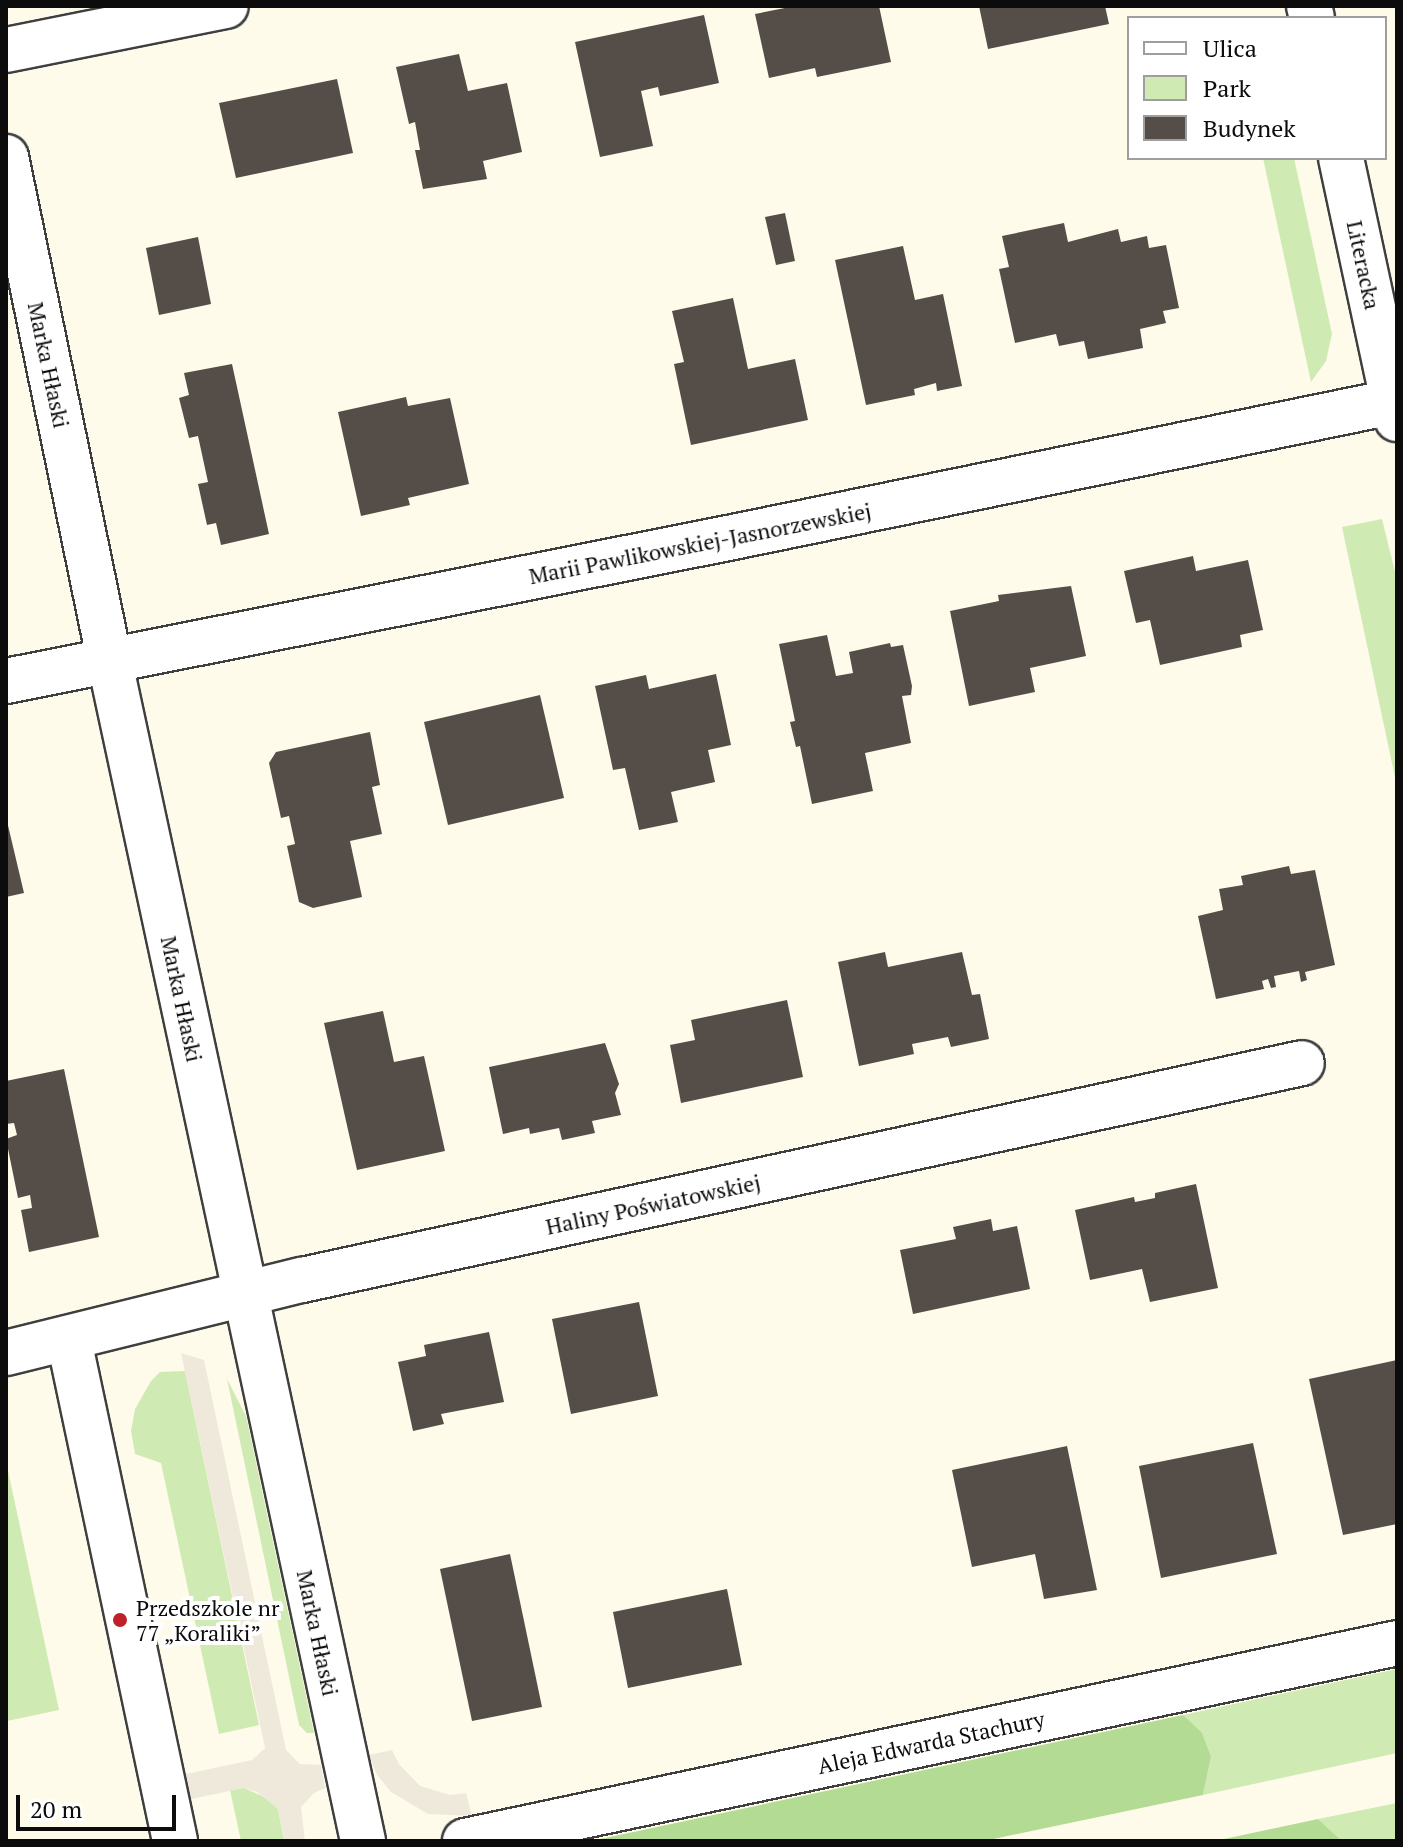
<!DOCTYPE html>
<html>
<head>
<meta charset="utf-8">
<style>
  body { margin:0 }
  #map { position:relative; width:1403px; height:1847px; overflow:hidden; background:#fffbeb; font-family:"PT Serif",serif }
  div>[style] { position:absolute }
  .green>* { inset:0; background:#d0eab4 }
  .forest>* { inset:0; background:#b4db93 }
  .plaza>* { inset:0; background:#eee9db }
  .building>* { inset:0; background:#554d48 }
  .roads { filter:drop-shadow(2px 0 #3f3f3f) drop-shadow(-2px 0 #3f3f3f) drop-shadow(0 2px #3f3f3f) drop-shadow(0 -2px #3f3f3f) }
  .minor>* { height:44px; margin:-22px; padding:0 22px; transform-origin:22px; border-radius:22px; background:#fff }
  .tertiary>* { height:44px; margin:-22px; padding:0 22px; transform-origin:22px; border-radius:22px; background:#fff }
  .dots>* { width:22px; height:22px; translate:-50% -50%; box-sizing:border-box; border:4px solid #fff; border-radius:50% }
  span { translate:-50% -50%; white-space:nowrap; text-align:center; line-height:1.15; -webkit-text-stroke:8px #fff; paint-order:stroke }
  .street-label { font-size:22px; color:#0c0c0c }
  .poi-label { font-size:22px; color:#0c0c0c }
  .left { translate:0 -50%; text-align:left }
  .frame { position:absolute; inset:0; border:8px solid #0c0c0c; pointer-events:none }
  .legend { position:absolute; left:1127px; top:16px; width:260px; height:144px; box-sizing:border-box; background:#fff; border:2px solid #9e9e9e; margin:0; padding:10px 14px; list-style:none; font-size:24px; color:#0c0c0c }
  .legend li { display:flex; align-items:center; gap:16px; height:40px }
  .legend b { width:40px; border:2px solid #9e9e9e }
  .scale { position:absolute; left:16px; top:1795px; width:160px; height:36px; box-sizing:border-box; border:4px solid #0c0c0c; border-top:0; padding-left:10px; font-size:24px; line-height:28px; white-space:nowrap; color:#0c0c0c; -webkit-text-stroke:6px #fff; paint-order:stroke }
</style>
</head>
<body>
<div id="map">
  <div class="green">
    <i style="clip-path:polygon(1263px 158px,1294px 158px,1332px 334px,1326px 361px,1311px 382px)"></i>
    <i style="clip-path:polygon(1382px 519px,1397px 580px,1397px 787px,1342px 527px)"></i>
    <i style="clip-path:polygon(185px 1371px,259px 1725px,219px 1734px,161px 1463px,135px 1454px,131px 1431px,135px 1409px,151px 1381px,160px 1372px)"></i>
    <i style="clip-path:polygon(227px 1379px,246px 1416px,314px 1733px,307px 1733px,299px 1725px)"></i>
    <i style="clip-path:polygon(6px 1461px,59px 1710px,7px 1721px,6px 1718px)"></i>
    <i style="clip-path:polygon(1397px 1669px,1397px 1753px,1203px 1795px,1211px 1757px,1183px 1715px)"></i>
    <i style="clip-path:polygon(244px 1788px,269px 1799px,278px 1809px,284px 1841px,241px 1841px,230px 1790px)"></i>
    <i style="clip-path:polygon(1397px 1803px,1397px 1841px,1342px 1841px,1318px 1819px)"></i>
  </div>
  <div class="forest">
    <i style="clip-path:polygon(1183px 1715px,1202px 1733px,1211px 1757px,1203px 1795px,984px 1841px,591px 1841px)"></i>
    <i style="clip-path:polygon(1318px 1819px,1342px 1841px,1215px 1841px)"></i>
  </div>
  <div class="plaza">
    <i style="clip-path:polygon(181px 1353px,204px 1360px,286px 1750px,300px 1764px,321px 1765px,325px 1788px,314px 1793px,301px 1807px,305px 1841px,284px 1841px,278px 1809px,257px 1792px,244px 1788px,191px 1799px,186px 1774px,252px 1760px,265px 1748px)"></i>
    <i style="clip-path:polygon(392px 1750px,399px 1764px,420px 1786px,450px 1795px,466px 1793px,472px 1816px,428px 1814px,391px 1792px,377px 1775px,369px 1755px)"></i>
  </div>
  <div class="building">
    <i style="clip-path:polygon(795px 6px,879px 6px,891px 62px,817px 77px,815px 68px,769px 78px,755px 14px)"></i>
    <i style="clip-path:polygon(979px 6px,1105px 6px,1109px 24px,988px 49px)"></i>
    <i style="clip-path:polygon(704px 15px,719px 83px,660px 96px,658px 87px,641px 91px,653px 146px,600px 157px,575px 42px)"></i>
    <i style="clip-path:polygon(459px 54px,468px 91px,507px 83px,522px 152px,483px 161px,487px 179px,423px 189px,415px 150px,420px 150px,415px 122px,409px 124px,396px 67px)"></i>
    <i style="clip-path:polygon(337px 79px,353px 153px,236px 178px,219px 103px)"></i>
    <i style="clip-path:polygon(785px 213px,795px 261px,776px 265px,765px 217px)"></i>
    <i style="clip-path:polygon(1064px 223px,1068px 242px,1118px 229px,1121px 242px,1147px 236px,1149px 248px,1166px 245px,1179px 308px,1163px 311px,1166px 323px,1140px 329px,1143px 348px,1088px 359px,1084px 341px,1059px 346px,1056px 334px,1015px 343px,999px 269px,1009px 267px,1002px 236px)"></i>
    <i style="clip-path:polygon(198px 237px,211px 304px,159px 315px,146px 248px)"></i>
    <i style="clip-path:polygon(903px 246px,915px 300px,943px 294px,962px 386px,937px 391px,936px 383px,914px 389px,915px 395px,866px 405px,835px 260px)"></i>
    <i style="clip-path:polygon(733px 298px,748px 369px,795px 359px,808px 420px,691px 445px,674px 364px,684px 362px,672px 311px)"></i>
    <i style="clip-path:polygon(232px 364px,269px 534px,221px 545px,216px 523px,207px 525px,198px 484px,208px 482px,198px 436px,189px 438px,179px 398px,189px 395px,184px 373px)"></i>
    <i style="clip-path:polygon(406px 397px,408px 406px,450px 398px,469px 484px,408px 498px,410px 505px,361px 516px,338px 412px)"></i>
    <i style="clip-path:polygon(1193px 556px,1196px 571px,1248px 560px,1263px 630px,1240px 635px,1242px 647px,1160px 665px,1150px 620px,1136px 623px,1124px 571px)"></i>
    <i style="clip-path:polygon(1071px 586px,1086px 656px,1030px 668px,1035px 692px,969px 706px,950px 611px,999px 601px,998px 595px)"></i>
    <i style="clip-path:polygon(827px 635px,836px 676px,853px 673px,849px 652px,890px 643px,891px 647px,903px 645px,912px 686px,911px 695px,902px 696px,911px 743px,865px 753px,873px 791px,812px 804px,800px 746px,796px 747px,790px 722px,795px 721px,779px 644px)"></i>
    <i style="clip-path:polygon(716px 674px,731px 745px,708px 750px,715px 782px,671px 792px,678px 822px,639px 830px,625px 768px,613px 770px,595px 686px,646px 675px,649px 689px)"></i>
    <i style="clip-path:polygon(540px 695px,564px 798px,448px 825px,424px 722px)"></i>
    <i style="clip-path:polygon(370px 732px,380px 785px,372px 787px,382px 834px,350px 841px,362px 897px,313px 908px,299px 902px,287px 846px,295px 844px,289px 816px,281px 818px,269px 763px,276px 752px)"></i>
    <i style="clip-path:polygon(6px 817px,24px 893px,6px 897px)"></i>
    <i style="clip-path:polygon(1289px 866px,1291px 874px,1315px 870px,1335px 965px,1305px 972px,1307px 980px,1301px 982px,1299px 971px,1274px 976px,1276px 987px,1271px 988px,1268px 979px,1262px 981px,1264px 989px,1216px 999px,1198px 916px,1223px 910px,1219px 889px,1243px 885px,1241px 876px)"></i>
    <i style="clip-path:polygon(885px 952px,888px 967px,962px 952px,972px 995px,980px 994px,989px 1039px,951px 1047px,948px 1037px,912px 1044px,914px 1054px,859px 1066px,838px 962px)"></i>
    <i style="clip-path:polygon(787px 1000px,803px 1077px,681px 1103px,670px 1045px,695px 1040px,691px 1020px)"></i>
    <i style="clip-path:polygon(383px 1011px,394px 1062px,424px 1056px,445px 1151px,357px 1170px,324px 1023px)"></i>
    <i style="clip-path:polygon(605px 1043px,619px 1084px,615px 1093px,621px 1115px,592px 1121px,595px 1133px,562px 1140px,559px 1128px,530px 1134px,529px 1128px,503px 1134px,489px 1067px)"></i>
    <i style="clip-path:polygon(64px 1069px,99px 1237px,29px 1252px,21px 1210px,32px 1208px,30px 1195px,18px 1198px,6px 1139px,17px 1135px,14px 1123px,6px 1124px,6px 1081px)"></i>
    <i style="clip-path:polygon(1196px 1184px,1218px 1288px,1150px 1302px,1142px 1269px,1090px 1280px,1075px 1210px,1134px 1197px,1135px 1202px,1155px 1198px,1155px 1193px)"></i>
    <i style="clip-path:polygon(991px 1219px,993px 1231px,1017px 1226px,1030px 1289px,913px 1314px,900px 1250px,956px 1239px,953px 1227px)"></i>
    <i style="clip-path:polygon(639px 1302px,658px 1396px,571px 1414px,552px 1319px)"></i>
    <i style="clip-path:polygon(489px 1332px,504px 1402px,441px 1414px,444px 1424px,413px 1431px,398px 1362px,426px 1356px,424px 1345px)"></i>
    <i style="clip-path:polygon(1397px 1360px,1397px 1524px,1343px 1535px,1309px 1379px)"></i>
    <i style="clip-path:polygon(1253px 1443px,1277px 1554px,1161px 1578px,1139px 1466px)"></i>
    <i style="clip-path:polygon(1067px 1446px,1097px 1590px,1044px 1599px,1035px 1554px,972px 1567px,952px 1470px)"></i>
    <i style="clip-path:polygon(510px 1554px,542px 1707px,472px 1721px,440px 1569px)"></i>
    <i style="clip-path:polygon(727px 1589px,742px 1665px,628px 1688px,613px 1612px)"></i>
  </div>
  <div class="roads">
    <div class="minor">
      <i style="left:6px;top:50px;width:224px;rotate:-11.3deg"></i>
      <i style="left:6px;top:157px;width:511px;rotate:78.38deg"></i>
      <i style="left:109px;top:658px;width:1210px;rotate:77.88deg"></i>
      <i style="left:6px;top:681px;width:746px;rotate:-11.2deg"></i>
      <i style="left:738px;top:536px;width:673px;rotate:-11.58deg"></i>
      <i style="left:69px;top:1340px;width:512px;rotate:78.05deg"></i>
      <i style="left:6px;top:1353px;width:305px;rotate:-13.9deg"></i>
      <i style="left:302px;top:1280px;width:1023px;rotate:-12.24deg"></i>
      <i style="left:465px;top:1841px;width:953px;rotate:-11.99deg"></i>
    </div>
    <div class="tertiary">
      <i style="left:1309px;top:6px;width:12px;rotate:76deg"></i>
      <i style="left:1341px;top:158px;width:267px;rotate:77.9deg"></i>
    </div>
  </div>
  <div class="dots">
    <i style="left:120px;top:1620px;background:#bf212a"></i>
  </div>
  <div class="street-label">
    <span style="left:1364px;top:265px;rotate:78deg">Literacka</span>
    <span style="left:49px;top:365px;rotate:78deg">Marka Hłaski</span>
    <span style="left:700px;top:543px;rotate:-11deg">Marii Pawlikowskiej-Jasnorzewskiej</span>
    <span style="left:182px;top:999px;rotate:78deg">Marka Hłaski</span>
    <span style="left:653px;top:1204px;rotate:-12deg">Haliny Poświatowskiej</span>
    <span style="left:318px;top:1633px;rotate:78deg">Marka Hłaski</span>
    <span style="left:931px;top:1742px;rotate:-12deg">Aleja Edwarda Stachury</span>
  </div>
  <div class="poi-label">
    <span class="left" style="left:136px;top:1620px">Przedszkole nr<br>77 „Koraliki”</span>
  </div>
  <div class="frame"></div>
  <ul class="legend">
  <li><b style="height:10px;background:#fff"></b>Ulica</li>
  <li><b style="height:22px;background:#d0eab4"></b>Park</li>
  <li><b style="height:22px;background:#554d48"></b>Budynek</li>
  </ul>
  <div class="scale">20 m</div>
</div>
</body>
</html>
